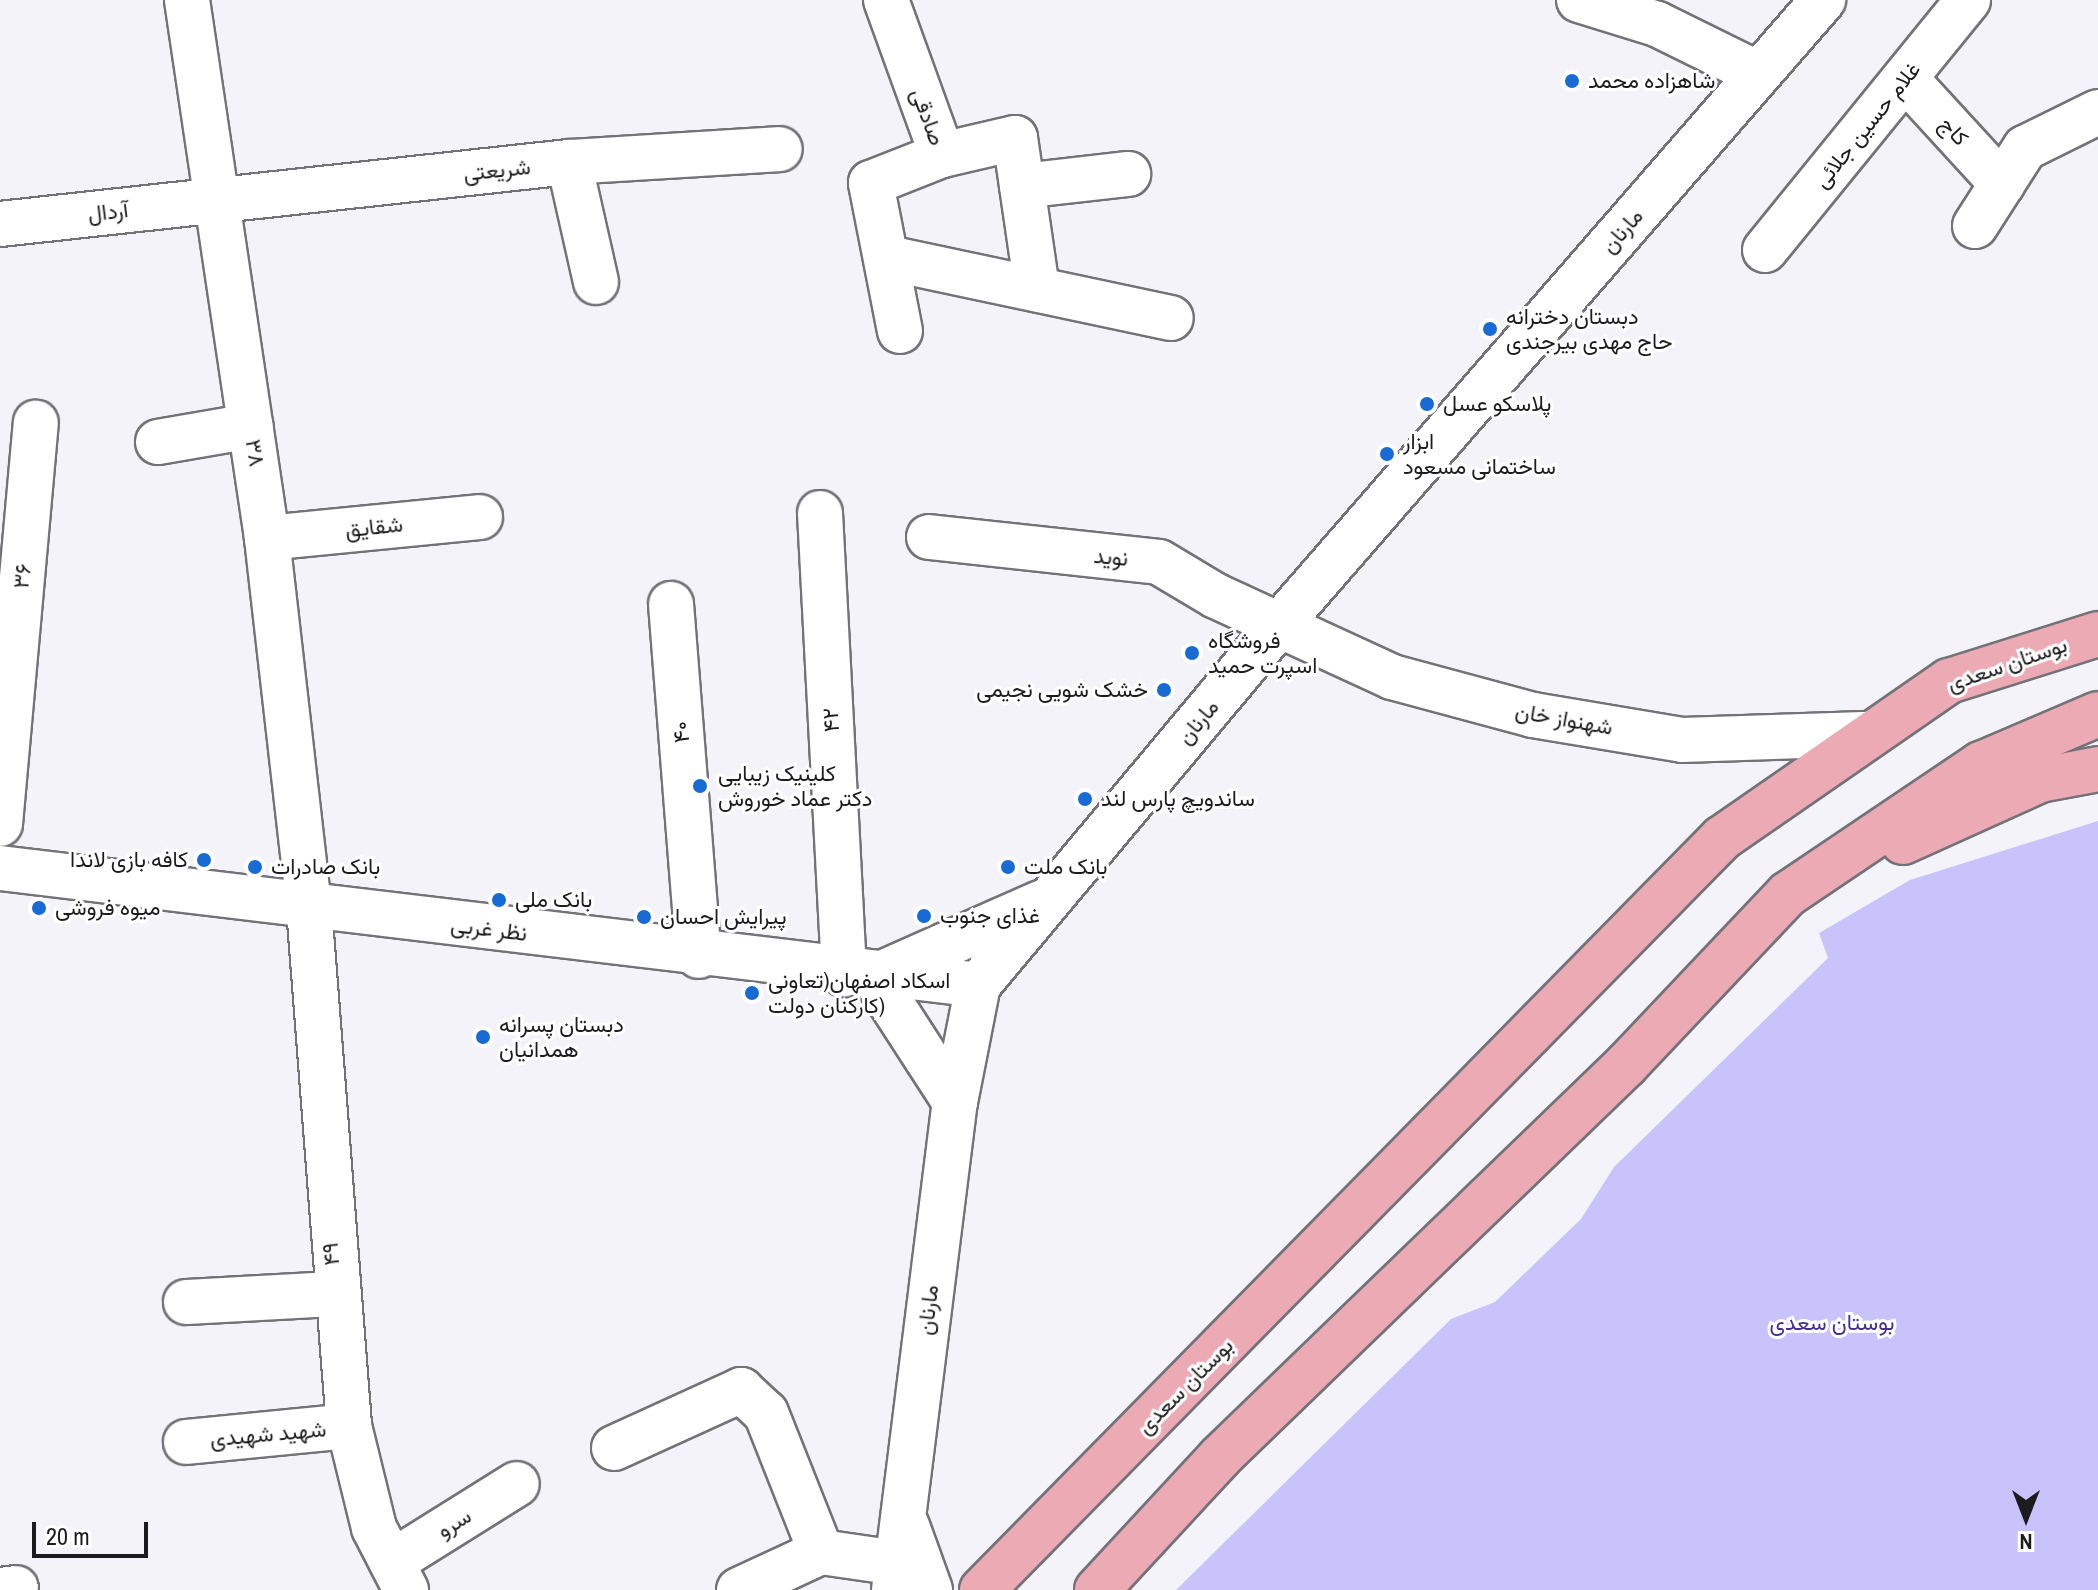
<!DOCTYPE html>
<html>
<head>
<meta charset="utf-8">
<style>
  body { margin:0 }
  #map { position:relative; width:2098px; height:1590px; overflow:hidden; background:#f4f3fa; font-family:"Archivo Narrow",Vazirmatn,sans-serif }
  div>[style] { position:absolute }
  .green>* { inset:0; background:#c9c3fc }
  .roads { filter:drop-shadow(2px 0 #737278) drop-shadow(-2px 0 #737278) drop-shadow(0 2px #737278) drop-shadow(0 -2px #737278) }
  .minor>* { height:44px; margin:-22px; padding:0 22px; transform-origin:22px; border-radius:22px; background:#fff }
  .secondary>* { height:44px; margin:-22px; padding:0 22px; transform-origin:22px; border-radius:22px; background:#fff }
  .primary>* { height:44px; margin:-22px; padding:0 22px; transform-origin:22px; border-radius:22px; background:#ecabb4 }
  .dots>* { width:22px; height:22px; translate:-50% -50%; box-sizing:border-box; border:4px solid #fff; border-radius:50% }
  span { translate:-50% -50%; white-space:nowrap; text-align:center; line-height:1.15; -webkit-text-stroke:6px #fff; paint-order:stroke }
  .poi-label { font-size:22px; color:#1c1c1e }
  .left { translate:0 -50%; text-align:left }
  .right { translate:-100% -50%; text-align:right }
  .street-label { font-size:22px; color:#1c1c1e }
  .park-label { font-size:22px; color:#462f8b }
  .north { position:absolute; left:1986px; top:1478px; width:80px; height:80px; -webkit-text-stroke:6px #fff; paint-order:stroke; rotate:180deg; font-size:22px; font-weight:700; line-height:32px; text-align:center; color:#1c1c1e }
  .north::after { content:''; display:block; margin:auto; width:28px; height:36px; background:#1c1c1e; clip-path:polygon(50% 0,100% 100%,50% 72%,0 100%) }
  .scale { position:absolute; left:32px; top:1522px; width:116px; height:36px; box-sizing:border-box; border:4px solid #1c1c1e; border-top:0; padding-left:10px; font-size:24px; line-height:28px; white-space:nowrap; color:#1c1c1e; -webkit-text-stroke:6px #fff; paint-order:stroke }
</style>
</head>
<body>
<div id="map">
  <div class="green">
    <i style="clip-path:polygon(2098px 821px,2098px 1590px,1176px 1590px,1451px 1319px,1495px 1302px,1581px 1219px,1614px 1167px,1828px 958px,1819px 933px,1910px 880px)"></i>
  </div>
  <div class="roads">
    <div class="minor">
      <i style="left:187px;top:0;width:544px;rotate:81.54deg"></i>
      <i style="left:267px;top:538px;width:371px;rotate:83.5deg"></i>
      <i style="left:309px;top:907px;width:521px;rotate:85.59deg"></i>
      <i style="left:349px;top:1426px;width:105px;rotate:76.2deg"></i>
      <i style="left:374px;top:1528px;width:70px;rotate:62.7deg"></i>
      <i style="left:886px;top:0;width:165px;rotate:70.1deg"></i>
      <i style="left:942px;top:155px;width:75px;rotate:-13.1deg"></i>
      <i style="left:1015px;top:138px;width:153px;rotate:81.7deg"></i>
      <i style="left:1579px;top:0;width:82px;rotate:17.1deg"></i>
      <i style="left:1657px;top:24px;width:113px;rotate:26.3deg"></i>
      <i style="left:1905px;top:78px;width:144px;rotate:47.5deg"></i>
      <i style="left:569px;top:162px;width:123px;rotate:77.3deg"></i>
      <i style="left:1022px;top:186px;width:107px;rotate:-6.5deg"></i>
      <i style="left:0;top:224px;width:572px;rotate:-6.22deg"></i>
      <i style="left:569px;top:162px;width:211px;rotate:-3.5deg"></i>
      <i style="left:1975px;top:226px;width:93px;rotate:-57.3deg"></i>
      <i style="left:2025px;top:148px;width:81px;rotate:-26.3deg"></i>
      <i style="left:1765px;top:250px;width:322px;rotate:-50.9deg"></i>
      <i style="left:888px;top:258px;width:289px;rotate:12deg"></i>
      <i style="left:900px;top:331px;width:151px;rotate:-101.1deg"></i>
      <i style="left:871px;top:183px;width:76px;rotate:-21.5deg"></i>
      <i style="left:158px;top:442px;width:94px;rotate:-9.8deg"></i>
      <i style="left:820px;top:513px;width:462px;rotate:87deg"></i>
      <i style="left:929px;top:537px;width:231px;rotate:6.2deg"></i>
      <i style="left:1159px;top:562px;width:66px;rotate:30.8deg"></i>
      <i style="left:1216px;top:596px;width:194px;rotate:24.7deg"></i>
      <i style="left:1392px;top:677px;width:146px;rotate:15.1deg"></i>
      <i style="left:1533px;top:715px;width:151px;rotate:9.5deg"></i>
      <i style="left:1682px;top:740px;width:182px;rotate:-1.9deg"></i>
      <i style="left:267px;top:538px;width:214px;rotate:-5.6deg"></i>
      <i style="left:671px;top:604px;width:353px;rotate:85.5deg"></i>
      <i style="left:0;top:824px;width:403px;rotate:-84.9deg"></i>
      <i style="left:186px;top:1302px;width:148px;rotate:-3.1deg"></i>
      <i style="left:186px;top:1442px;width:164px;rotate:-5.6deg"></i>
      <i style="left:614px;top:1448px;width:140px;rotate:-24.5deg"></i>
      <i style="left:741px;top:1390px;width:34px;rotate:43deg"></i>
      <i style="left:766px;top:1413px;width:149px;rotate:68.4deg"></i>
      <i style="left:392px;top:1562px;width:147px;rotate:-32deg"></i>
      <i style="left:0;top:1590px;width:16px;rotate:-7deg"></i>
      <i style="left:739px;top:1590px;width:90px;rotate:-24.9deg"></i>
      <i style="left:821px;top:1552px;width:77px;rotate:8.2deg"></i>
    </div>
    <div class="secondary">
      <i style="left:0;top:868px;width:985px;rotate:6.82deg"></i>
      <i style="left:880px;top:974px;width:175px;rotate:-23.9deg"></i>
      <i style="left:874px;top:977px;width:149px;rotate:57.1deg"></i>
      <i style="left:907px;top:1526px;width:68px;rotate:70.2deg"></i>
      <i style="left:894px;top:1590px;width:492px;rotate:-82.9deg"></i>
      <i style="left:955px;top:1102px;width:119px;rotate:-78.9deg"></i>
      <i style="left:978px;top:985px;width:469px;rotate:-50.1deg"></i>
      <i style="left:1279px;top:625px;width:829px;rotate:-48.96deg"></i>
    </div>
    <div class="primary">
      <i style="left:1903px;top:842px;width:150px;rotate:-24.3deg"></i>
      <i style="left:2040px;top:780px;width:59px;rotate:-10.7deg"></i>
      <i style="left:982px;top:1590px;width:1055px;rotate:-45.46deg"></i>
      <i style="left:1722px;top:838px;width:276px;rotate:-34.7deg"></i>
      <i style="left:1949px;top:681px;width:156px;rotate:-17.5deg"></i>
      <i style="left:1097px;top:1590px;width:181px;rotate:-47.2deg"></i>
      <i style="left:1220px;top:1457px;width:566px;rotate:-44deg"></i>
      <i style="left:1627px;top:1064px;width:234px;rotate:-46.6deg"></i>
      <i style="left:1788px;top:894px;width:233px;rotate:-34deg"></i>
      <i style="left:1981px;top:764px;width:127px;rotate:-23.1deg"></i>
    </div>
  </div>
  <div class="dots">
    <i style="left:1572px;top:81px;background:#186ad4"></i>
    <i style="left:1490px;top:329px;background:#186ad4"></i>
    <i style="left:1427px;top:404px;background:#186ad4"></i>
    <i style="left:1387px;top:454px;background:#186ad4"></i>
    <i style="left:1192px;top:653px;background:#186ad4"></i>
    <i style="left:1164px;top:690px;background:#186ad4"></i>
    <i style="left:700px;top:786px;background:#186ad4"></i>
    <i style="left:1085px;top:799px;background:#186ad4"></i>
    <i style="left:204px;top:860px;background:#186ad4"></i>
    <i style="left:255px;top:867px;background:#186ad4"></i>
    <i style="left:1008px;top:867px;background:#186ad4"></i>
    <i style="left:499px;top:900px;background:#186ad4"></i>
    <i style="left:39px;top:908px;background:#186ad4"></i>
    <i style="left:924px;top:916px;background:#186ad4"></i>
    <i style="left:644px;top:917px;background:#186ad4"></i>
    <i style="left:752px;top:993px;background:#186ad4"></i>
    <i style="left:483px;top:1037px;background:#186ad4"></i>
  </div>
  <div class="poi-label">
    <span class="left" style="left:1588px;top:81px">شاهزاده محمد</span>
    <span class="left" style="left:1506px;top:329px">دبستان دخترانه<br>حاج مهدی بیرجندی</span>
    <span class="left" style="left:1443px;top:404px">پلاسکو عسل</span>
    <span class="left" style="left:1403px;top:454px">ابزار<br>ساختمانی مسعود</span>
    <span class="left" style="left:1208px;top:653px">فروشگاه<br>اسپرت حمید</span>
    <span class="right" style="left:1148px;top:690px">خشک شویی نجیمی</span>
    <span class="left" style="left:718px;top:786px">کلینیک زیبایی<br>دکتر عماد خوروش</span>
    <span class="left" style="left:1101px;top:799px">ساندویچ پارس لند</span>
    <span class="right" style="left:188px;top:860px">کافه بازی لاندا</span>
    <span class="left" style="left:271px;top:867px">بانک صادرات</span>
    <span class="left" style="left:1024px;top:867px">بانک ملت</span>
    <span class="left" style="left:515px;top:900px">بانک ملی</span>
    <span class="left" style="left:55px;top:908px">میوه فروشی</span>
    <span class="left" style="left:940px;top:916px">غذای جنوب</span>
    <span class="left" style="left:660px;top:917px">پیرایش احسان</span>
    <span class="left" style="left:768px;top:993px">اسکاد اصفهان(تعاونی<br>کارکنان دولت)</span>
    <span class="left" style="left:499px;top:1037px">دبستان پسرانه<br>همدانیان</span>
  </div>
  <div class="street-label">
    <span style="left:928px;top:117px;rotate:70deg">صادقی</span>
    <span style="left:1867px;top:125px;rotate:-51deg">غلام حسین جلائی</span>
    <span style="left:1954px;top:131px;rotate:47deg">کاج</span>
    <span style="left:497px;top:170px;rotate:-6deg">شریعتی</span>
    <span style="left:108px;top:212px;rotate:-7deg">آردال</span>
    <span style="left:1622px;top:231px;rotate:-49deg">مارنان</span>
    <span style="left:255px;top:453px;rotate:81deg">۳۸</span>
    <span style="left:374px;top:527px;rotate:-6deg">شقایق</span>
    <span style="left:1111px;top:557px;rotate:5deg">نوید</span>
    <span style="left:22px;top:576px;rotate:-85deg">۳۶</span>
    <span style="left:2007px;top:664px;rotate:-19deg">بوستان سعدی</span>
    <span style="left:1564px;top:719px;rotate:10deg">شهنواز خان</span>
    <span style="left:831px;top:720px;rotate:-93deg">۴۲</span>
    <span style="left:1198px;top:722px;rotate:-50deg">مارنان</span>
    <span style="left:681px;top:732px;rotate:-95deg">۴۰</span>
    <span style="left:489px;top:929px;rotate:7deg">نظر غربی</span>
    <span style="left:331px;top:1254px;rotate:-94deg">۴۹</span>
    <span style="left:928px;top:1310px;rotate:-83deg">مارنان</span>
    <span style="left:1185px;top:1386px;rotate:-45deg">بوستان سعدی</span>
    <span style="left:268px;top:1434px;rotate:-5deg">شهید شهیدی</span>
    <span style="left:454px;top:1523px;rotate:-32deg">سرو</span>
  </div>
  <div class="park-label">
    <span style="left:1832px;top:1323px">بوستان سعدی</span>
  </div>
  <div class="north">N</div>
  <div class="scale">20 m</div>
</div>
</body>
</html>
